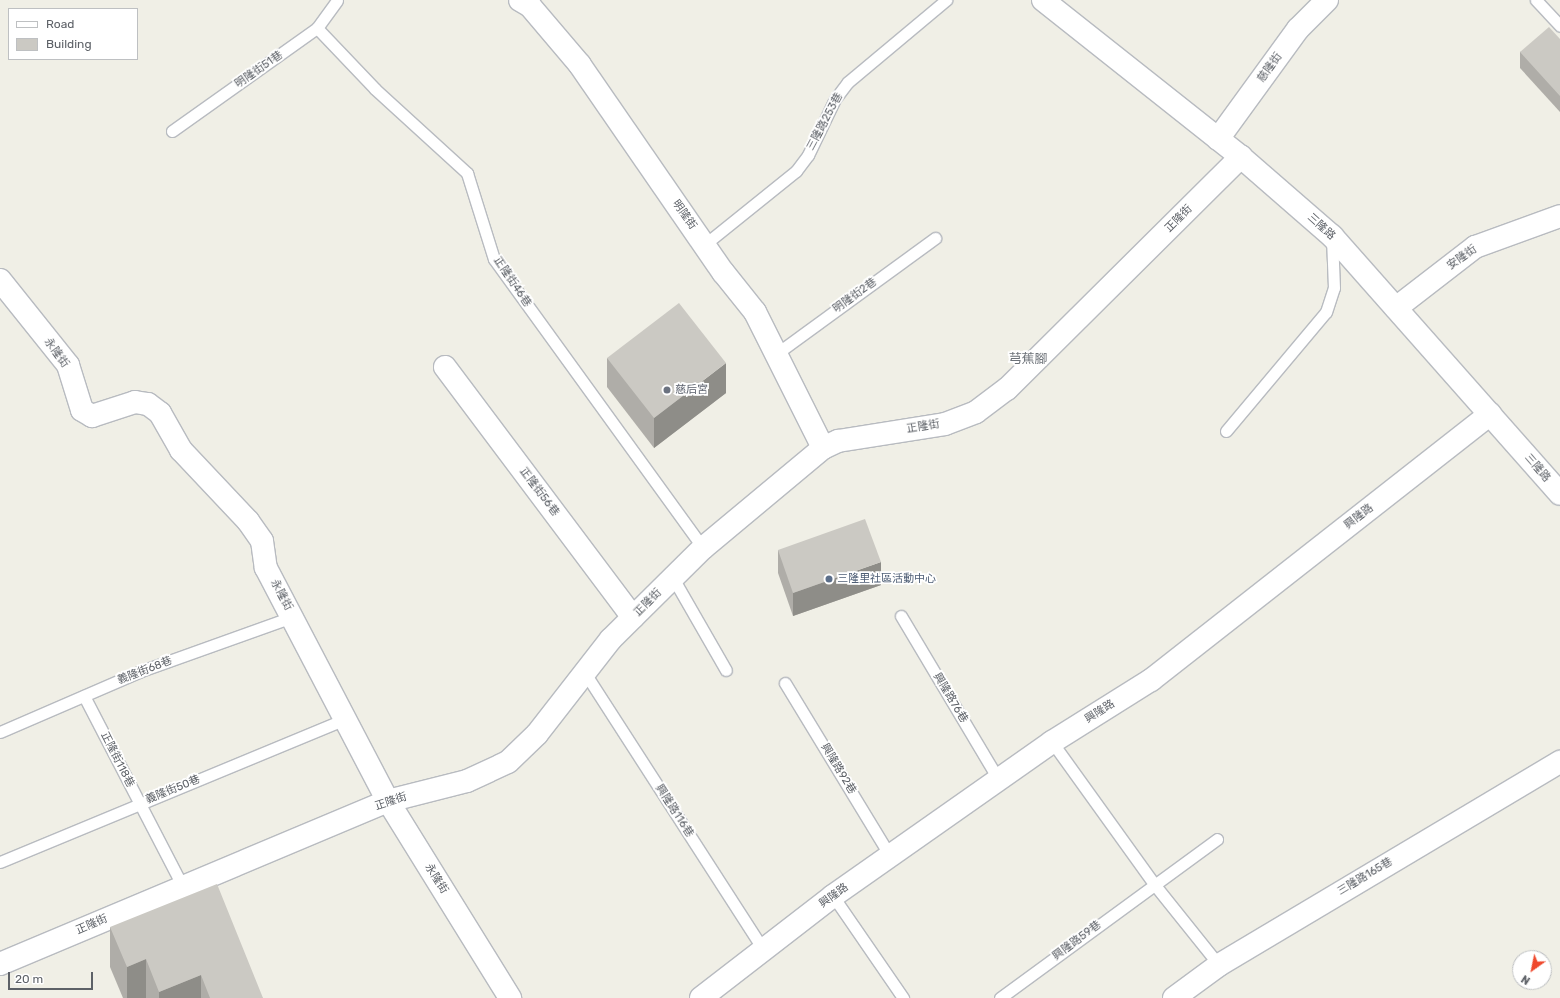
<!DOCTYPE html>
<html>
<head>
<meta charset="utf-8">
<style>
  body { margin:0 }
  #map { position:relative; width:1560px; height:998px; overflow:hidden; background:#f0efe6; font-family:Rubik,"Noto Sans TC",sans-serif }
  div>[style] { position:absolute }
  .roads { filter:drop-shadow(1px 0 #b8bbc0) drop-shadow(-1px 0 #b8bbc0) drop-shadow(0 1px #b8bbc0) drop-shadow(0 -1px #b8bbc0) }
  .service>* { height:11px; margin:-5.5px; padding:0 5.5px; transform-origin:5.5px; border-radius:5.5px; background:#fff }
  .minor>* { height:22px; margin:-11px; padding:0 11px; transform-origin:11px; border-radius:11px; background:#fff }
  .tertiary>* { height:22px; margin:-11px; padding:0 11px; transform-origin:11px; border-radius:11px; background:#fff }
  .wall>* { inset:0; background:#afada8 }
  .shaded-wall>* { inset:0; background:#8e8d88 }
  .building>* { inset:0; background:#cbc9c3 }
  .dots>* { width:11px; height:11px; translate:-50% -50%; box-sizing:border-box; border:2px solid #fff; border-radius:50% }
  span { translate:-50% -50%; white-space:nowrap; text-align:center; line-height:1.15; -webkit-text-stroke:3.5px #fff; paint-order:stroke }
  .street-label { font-size:11px; color:#5d6167 }
  .worship-label { font-size:11px; color:#5b616d }
  .left { translate:0 -50%; text-align:left }
  .service-label { font-size:11px; color:#4e5e75 }
  .quarter-label { font-size:13px; color:#6e7379 }
  .legend { position:absolute; left:8px; top:8px; width:130px; height:52px; box-sizing:border-box; background:#fff; border:1px solid #bec0c2; margin:0; padding:5px 7px; list-style:none; font-size:12px; color:#5d6167 }
  .legend li { display:flex; align-items:center; gap:8px; height:20px }
  .legend b { width:20px; border:1px solid #bec0c2 }
  .north { position:absolute; left:1512px; top:950px; width:40px; height:40px; box-sizing:border-box; background:#fff; border:1px solid #bec0c2; border-radius:50%; rotate:213deg; font-size:11px; font-weight:700; line-height:16px; text-align:center; color:#5d6167 }
  .north::after { content:''; display:block; margin:auto; width:14px; height:18px; background:#ef492d; clip-path:polygon(50% 0,100% 100%,50% 72%,0 100%) }
  .scale { position:absolute; left:8px; top:972px; width:85px; height:18px; box-sizing:border-box; border:2px solid #5d6167; border-top:0; padding-left:5px; font-size:12px; line-height:14px; white-space:nowrap; color:#5d6167; -webkit-text-stroke:3px #fff; paint-order:stroke }
</style>
</head>
<body>
<div id="map">
  <div class="roads">
    <div class="service">
      <i style="left:1536px;top:0;width:35px;rotate:47deg"></i>
      <i style="left:317px;top:28px;width:84px;rotate:46.4deg"></i>
      <i style="left:375px;top:89px;width:125px;rotate:42.4deg"></i>
      <i style="left:467px;top:173px;width:90px;rotate:72.6deg"></i>
      <i style="left:494px;top:259px;width:357px;rotate:54.1deg"></i>
      <i style="left:172px;top:131px;width:178px;rotate:-35.4deg"></i>
      <i style="left:317px;top:28px;width:34px;rotate:-54deg"></i>
      <i style="left:704px;top:245px;width:118px;rotate:-38.8deg"></i>
      <i style="left:796px;top:171px;width:20px;rotate:-53deg"></i>
      <i style="left:808px;top:155px;width:62px;rotate:-64.3deg"></i>
      <i style="left:835px;top:99px;width:21px;rotate:-53deg"></i>
      <i style="left:848px;top:82px;width:128px;rotate:-39.9deg"></i>
      <i style="left:776px;top:354px;width:197px;rotate:-36.1deg"></i>
      <i style="left:1226px;top:431px;width:155px;rotate:-50deg"></i>
      <i style="left:1326px;top:312px;width:25px;rotate:-72deg"></i>
      <i style="left:1334px;top:288px;width:50px;rotate:-92.3deg"></i>
      <i style="left:673px;top:578px;width:106px;rotate:60.1deg"></i>
      <i style="left:901px;top:616px;width:190px;rotate:59.2deg"></i>
      <i style="left:585px;top:673px;width:328px;rotate:57.2deg"></i>
      <i style="left:785px;top:683px;width:202px;rotate:58.7deg"></i>
      <i style="left:84px;top:696px;width:215px;rotate:62.6deg"></i>
      <i style="left:0;top:732px;width:154px;rotate:-23.4deg"></i>
      <i style="left:141px;top:671px;width:160px;rotate:-19.7deg"></i>
      <i style="left:1052px;top:742px;width:175px;rotate:54.3deg"></i>
      <i style="left:1154px;top:884px;width:104px;rotate:51.3deg"></i>
      <i style="left:0;top:862px;width:374px;rotate:-22.5deg"></i>
      <i style="left:833px;top:896px;width:124px;rotate:55.5deg"></i>
      <i style="left:1000px;top:998px;width:269px;rotate:-36.2deg"></i>
    </div>
    <div class="minor">
      <i style="left:520px;top:0;width:12px;rotate:31deg"></i>
      <i style="left:530px;top:6px;width:77px;rotate:49.7deg"></i>
      <i style="left:580px;top:65px;width:252px;rotate:55.4deg"></i>
      <i style="left:723px;top:272px;width:51px;rotate:51.3deg"></i>
      <i style="left:755px;top:312px;width:152px;rotate:63.4deg"></i>
      <i style="left:1218px;top:139px;width:136px;rotate:-54deg"></i>
      <i style="left:1298px;top:29px;width:41px;rotate:-45deg"></i>
      <i style="left:0;top:280px;width:109px;rotate:51.3deg"></i>
      <i style="left:68px;top:365px;width:47px;rotate:72.7deg"></i>
      <i style="left:82px;top:410px;width:12px;rotate:31deg"></i>
      <i style="left:92px;top:416px;width:45px;rotate:-18deg"></i>
      <i style="left:135px;top:402px;width:13px;rotate:9deg"></i>
      <i style="left:148px;top:404px;width:15px;rotate:37deg"></i>
      <i style="left:160px;top:413px;width:43px;rotate:60.4deg"></i>
      <i style="left:181px;top:450px;width:98px;rotate:46.7deg"></i>
      <i style="left:248px;top:521px;width:24px;rotate:55deg"></i>
      <i style="left:262px;top:541px;width:27px;rotate:82deg"></i>
      <i style="left:266px;top:568px;width:263px;rotate:62.4deg"></i>
      <i style="left:388px;top:801px;width:232px;rotate:58.2deg"></i>
      <i style="left:1396px;top:308px;width:100px;rotate:-37.7deg"></i>
      <i style="left:1475px;top:247px;width:90px;rotate:-20deg"></i>
      <i style="left:445px;top:367px;width:313px;rotate:53.1deg"></i>
      <i style="left:0;top:964px;width:421px;rotate:-22.8deg"></i>
      <i style="left:388px;top:801px;width:81px;rotate:-14.2deg"></i>
      <i style="left:467px;top:781px;width:45px;rotate:-24.9deg"></i>
      <i style="left:508px;top:762px;width:40px;rotate:-44deg"></i>
      <i style="left:537px;top:734px;width:120px;rotate:-52.1deg"></i>
      <i style="left:611px;top:639px;width:129px;rotate:-44.7deg"></i>
      <i style="left:703px;top:548px;width:156px;rotate:-39.8deg"></i>
      <i style="left:823px;top:448px;width:17px;rotate:-25deg"></i>
      <i style="left:838px;top:441px;width:108px;rotate:-9deg"></i>
      <i style="left:945px;top:424px;width:33px;rotate:-21deg"></i>
      <i style="left:976px;top:412px;width:39px;rotate:-37deg"></i>
      <i style="left:1007px;top:389px;width:330px;rotate:-44.8deg"></i>
      <i style="left:701px;top:998px;width:167px;rotate:-37.7deg"></i>
      <i style="left:833px;top:896px;width:268px;rotate:-35.1deg"></i>
      <i style="left:1052px;top:742px;width:117px;rotate:-32.1deg"></i>
      <i style="left:1151px;top:680px;width:431px;rotate:-38.1deg"></i>
      <i style="left:1174px;top:998px;width:56px;rotate:-36.3deg"></i>
      <i style="left:1219px;top:965px;width:397px;rotate:-30.8deg"></i>
    </div>
    <div class="tertiary">
      <i style="left:1043px;top:0;width:253px;rotate:38.4deg"></i>
      <i style="left:1241px;top:157px;width:121px;rotate:41deg"></i>
      <i style="left:1332px;top:236px;width:344px;rotate:48.5deg"></i>
    </div>
  </div>
  <div class="wall">
    <i style="clip-path:polygon(1560px 39px,1560px 112px,1520px 68px,1520px 52px)"></i>
    <i style="clip-path:polygon(607px 358px,726px 393px,654px 448px,607px 387px)"></i>
    <i style="clip-path:polygon(778px 550px,881px 585px,793px 616px,778px 573px)"></i>
    <i style="clip-path:polygon(110px 927px,263px 998px,123px 998px,110px 967px)"></i>
  </div>
  <div class="shaded-wall">
    <i style="clip-path:polygon(726px 363px,726px 393px,654px 448px,654px 418px)"></i>
    <i style="clip-path:polygon(881px 562px,881px 585px,793px 616px,793px 593px)"></i>
    <i style="clip-path:polygon(146px 959px,146px 998px,127px 998px,127px 967px)"></i>
    <i style="clip-path:polygon(201px 975px,201px 998px,159px 998px,159px 992px)"></i>
  </div>
  <div class="building">
    <i style="clip-path:polygon(1549px 27px,1560px 39px,1560px 96px,1520px 52px)"></i>
    <i style="clip-path:polygon(679px 303px,726px 363px,654px 418px,607px 358px)"></i>
    <i style="clip-path:polygon(865px 519px,881px 562px,793px 593px,778px 550px)"></i>
    <i style="clip-path:polygon(217px 884px,263px 998px,210px 998px,201px 975px,159px 992px,146px 959px,127px 967px,110px 927px)"></i>
  </div>
  <div class="dots">
    <i style="left:667px;top:390px;background:#6b7280"></i>
    <i style="left:829px;top:579px;background:#5c6f8a"></i>
  </div>
  <div class="street-label">
    <span style="left:1270px;top:68px;rotate:-54deg">慈隆街</span>
    <span style="left:259px;top:70px;rotate:-35deg">明隆街51巷</span>
    <span style="left:825px;top:122px;rotate:-62deg">三隆路253巷</span>
    <span style="left:684px;top:215px;rotate:55deg">明隆街</span>
    <span style="left:1179px;top:219px;rotate:-45deg">正隆街</span>
    <span style="left:1321px;top:227px;rotate:42deg">三隆路</span>
    <span style="left:1462px;top:258px;rotate:-35deg">安隆街</span>
    <span style="left:512px;top:282px;rotate:56deg">正隆街46巷</span>
    <span style="left:855px;top:296px;rotate:-36deg">明隆街2巷</span>
    <span style="left:56px;top:353px;rotate:54deg">永隆街</span>
    <span style="left:923px;top:427px;rotate:-9deg">正隆街</span>
    <span style="left:1537px;top:468px;rotate:49deg">三隆路</span>
    <span style="left:539px;top:492px;rotate:53deg">正隆街56巷</span>
    <span style="left:1359px;top:517px;rotate:-38deg">興隆路</span>
    <span style="left:281px;top:595px;rotate:62deg">永隆街</span>
    <span style="left:648px;top:603px;rotate:-45deg">正隆街</span>
    <span style="left:145px;top:671px;rotate:-21deg">義隆街68巷</span>
    <span style="left:950px;top:698px;rotate:59deg">興隆路76巷</span>
    <span style="left:1100px;top:712px;rotate:-32deg">興隆路</span>
    <span style="left:117px;top:760px;rotate:63deg">正隆街118巷</span>
    <span style="left:838px;top:769px;rotate:59deg">興隆路92巷</span>
    <span style="left:173px;top:790px;rotate:-22deg">義隆街50巷</span>
    <span style="left:391px;top:802px;rotate:-18deg">正隆街</span>
    <span style="left:674px;top:811px;rotate:57deg">興隆路116巷</span>
    <span style="left:1365px;top:877px;rotate:-31deg">三隆路165巷</span>
    <span style="left:436px;top:879px;rotate:58deg">永隆街</span>
    <span style="left:834px;top:896px;rotate:-36deg">興隆路</span>
    <span style="left:92px;top:925px;rotate:-23deg">正隆街</span>
    <span style="left:1077px;top:941px;rotate:-37deg">興隆路59巷</span>
  </div>
  <div class="worship-label">
    <span class="left" style="left:675px;top:390px">慈后宮</span>
  </div>
  <div class="service-label">
    <span class="left" style="left:837px;top:579px">三隆里社區活動中心</span>
  </div>
  <div class="quarter-label">
    <span style="left:1028px;top:359px">芎蕉腳</span>
  </div>
  <ul class="legend">
  <li><b style="height:5px;background:#fff"></b>Road</li>
  <li><b style="height:11px;background:#cbc9c3"></b>Building</li>
  </ul>
  <div class="north">N</div>
  <div class="scale">20 m</div>
</div>
</body>
</html>
